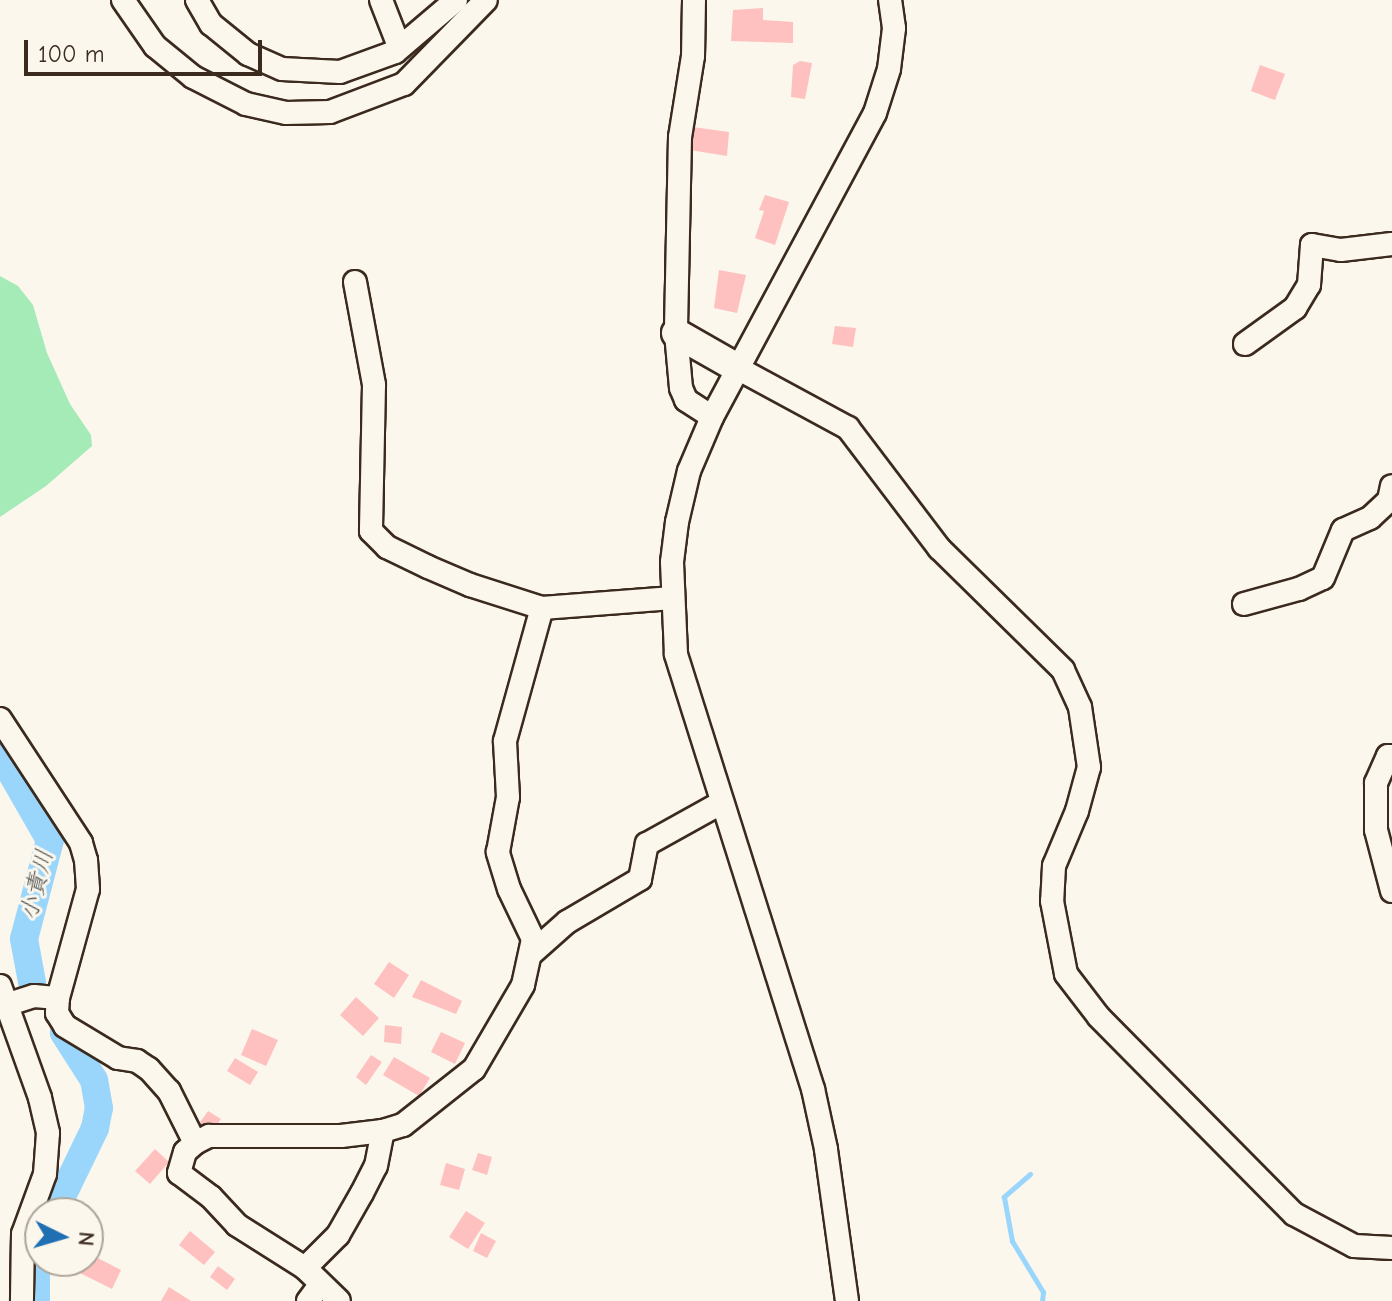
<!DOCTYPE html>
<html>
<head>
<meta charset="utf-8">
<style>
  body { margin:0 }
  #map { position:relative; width:1392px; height:1301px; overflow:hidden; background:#fbf7ec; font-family:"Comic Neue","Klee One",sans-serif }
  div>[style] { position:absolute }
  .green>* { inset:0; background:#a5ebb7 }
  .stream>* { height:5px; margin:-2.5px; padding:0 2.5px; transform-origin:2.5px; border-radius:2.5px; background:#9ad6fb }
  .river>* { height:28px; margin:-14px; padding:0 14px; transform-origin:14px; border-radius:14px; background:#9ad6fb }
  .building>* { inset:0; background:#fec1bf }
  .roads { filter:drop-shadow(2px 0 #3b2a1e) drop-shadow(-2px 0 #3b2a1e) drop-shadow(0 2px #3b2a1e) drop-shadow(0 -2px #3b2a1e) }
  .minor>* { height:22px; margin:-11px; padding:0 11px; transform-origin:11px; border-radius:11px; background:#fbf7ec }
  .major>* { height:28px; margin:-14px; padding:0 14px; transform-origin:14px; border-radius:14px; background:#fbf7ec }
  span { translate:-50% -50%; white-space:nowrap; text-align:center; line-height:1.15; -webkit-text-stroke:6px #fbf7ec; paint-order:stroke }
  .water-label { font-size:24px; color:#535555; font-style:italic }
  .north { position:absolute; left:24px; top:1197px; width:80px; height:80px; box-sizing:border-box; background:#fbf7ec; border:2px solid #aea59a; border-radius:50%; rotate:95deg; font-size:22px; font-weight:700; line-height:32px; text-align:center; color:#3b2a1e }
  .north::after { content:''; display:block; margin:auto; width:28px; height:36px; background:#1f6fb2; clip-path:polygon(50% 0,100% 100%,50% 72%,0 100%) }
  .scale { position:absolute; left:24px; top:40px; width:238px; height:36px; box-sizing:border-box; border:4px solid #3b2a1e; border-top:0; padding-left:10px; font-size:24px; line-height:28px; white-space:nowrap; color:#3b2a1e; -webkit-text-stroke:6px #fbf7ec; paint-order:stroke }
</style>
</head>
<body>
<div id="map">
  <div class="green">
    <i style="clip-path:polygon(0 276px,18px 286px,33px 305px,47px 353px,70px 404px,91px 435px,92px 446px,46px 486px,0 517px)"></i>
  </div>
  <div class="stream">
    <i style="left:1030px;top:1174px;width:35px;rotate:139deg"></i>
    <i style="left:1004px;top:1197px;width:45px;rotate:79.7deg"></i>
    <i style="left:1012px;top:1241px;width:60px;rotate:58.7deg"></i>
    <i style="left:1043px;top:1292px;width:9px;rotate:96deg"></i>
  </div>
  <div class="river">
    <i style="left:0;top:753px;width:100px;rotate:60.1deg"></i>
    <i style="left:50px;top:840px;width:102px;rotate:104.7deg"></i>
    <i style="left:24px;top:939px;width:44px;rotate:79.5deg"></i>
    <i style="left:54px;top:1213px;width:94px;rotate:-64.2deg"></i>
    <i style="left:95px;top:1128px;width:20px;rotate:-79deg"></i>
    <i style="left:99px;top:1108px;width:28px;rotate:-100deg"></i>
    <i style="left:94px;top:1080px;width:56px;rotate:-122.6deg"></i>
    <i style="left:36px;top:1301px;width:52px;rotate:-90deg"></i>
    <i style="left:36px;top:1249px;width:8px;rotate:-60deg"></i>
  </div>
  <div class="building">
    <i style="clip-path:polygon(763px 8px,763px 20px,793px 22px,793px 43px,731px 41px,733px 10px)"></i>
    <i style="clip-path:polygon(800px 61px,812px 63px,805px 99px,791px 97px,793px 65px)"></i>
    <i style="clip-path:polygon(1260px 65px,1285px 74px,1275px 100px,1251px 91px)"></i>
    <i style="clip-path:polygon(693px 127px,729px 132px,727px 156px,690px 150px)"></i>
    <i style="clip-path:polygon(765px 195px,789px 202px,775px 245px,755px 238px,764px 211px,759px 210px)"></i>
    <i style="clip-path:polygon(719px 270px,746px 275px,737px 313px,714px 308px)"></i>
    <i style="clip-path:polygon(835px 326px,856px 328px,853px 347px,832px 344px)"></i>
    <i style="clip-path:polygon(389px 962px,409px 975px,394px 998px,374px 984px)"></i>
    <i style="clip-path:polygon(421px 980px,462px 1001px,456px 1014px,412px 997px)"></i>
    <i style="clip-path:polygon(356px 997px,379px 1018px,363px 1036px,340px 1015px)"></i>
    <i style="clip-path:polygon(385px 1025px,402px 1027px,401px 1044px,384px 1042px)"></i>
    <i style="clip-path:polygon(252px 1029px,278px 1040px,266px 1066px,241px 1055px)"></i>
    <i style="clip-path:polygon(441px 1032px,465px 1043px,455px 1064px,431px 1052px)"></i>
    <i style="clip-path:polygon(371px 1055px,382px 1062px,366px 1085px,356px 1077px)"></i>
    <i style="clip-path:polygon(394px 1057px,430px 1078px,419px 1096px,383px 1075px)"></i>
    <i style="clip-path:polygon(235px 1058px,258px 1072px,250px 1085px,227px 1071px)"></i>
    <i style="clip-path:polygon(208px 1111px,221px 1119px,209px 1136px,196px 1128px)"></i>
    <i style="clip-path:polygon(155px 1149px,169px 1162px,150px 1184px,135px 1171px)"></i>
    <i style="clip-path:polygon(478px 1153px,492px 1157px,487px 1175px,472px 1170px)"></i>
    <i style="clip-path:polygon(446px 1163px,465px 1169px,459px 1190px,440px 1185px)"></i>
    <i style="clip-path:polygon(466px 1211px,485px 1223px,468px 1249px,449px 1237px)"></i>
    <i style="clip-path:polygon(190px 1231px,215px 1252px,204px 1265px,179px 1245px)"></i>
    <i style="clip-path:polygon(481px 1233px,496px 1241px,487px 1258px,473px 1251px)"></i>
    <i style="clip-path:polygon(90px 1254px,121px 1270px,112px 1289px,80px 1273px)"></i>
    <i style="clip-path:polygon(218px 1266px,235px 1279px,227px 1290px,210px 1277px)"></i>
    <i style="clip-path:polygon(169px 1287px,191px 1301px,161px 1301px)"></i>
  </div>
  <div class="roads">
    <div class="minor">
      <i style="left:123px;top:0;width:56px;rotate:55.2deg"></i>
      <i style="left:155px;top:46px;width:49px;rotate:39.2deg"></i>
      <i style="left:193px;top:77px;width:59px;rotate:27deg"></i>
      <i style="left:246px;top:104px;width:41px;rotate:12.7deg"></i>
      <i style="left:286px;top:113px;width:44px;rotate:-1.3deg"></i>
      <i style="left:330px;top:112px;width:79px;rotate:-20.7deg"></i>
      <i style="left:404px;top:84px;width:117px;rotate:-45.7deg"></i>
      <i style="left:197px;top:0;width:28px;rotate:60deg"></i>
      <i style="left:211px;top:24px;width:48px;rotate:39deg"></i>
      <i style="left:248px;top:54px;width:37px;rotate:24deg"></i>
      <i style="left:282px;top:69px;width:58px;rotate:3deg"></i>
      <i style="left:340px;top:72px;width:59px;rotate:-20deg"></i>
      <i style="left:395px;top:52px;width:80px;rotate:-40.4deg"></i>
      <i style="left:381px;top:0;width:44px;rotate:68.7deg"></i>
      <i style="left:397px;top:41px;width:7px;rotate:34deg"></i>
      <i style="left:694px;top:0;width:56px;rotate:91deg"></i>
      <i style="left:693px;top:56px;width:82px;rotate:99.1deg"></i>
      <i style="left:680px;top:137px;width:196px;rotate:91.2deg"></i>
      <i style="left:676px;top:333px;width:55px;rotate:84.8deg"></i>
      <i style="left:681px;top:388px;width:13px;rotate:67deg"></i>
      <i style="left:686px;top:400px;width:31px;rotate:33deg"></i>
      <i style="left:355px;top:282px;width:105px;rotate:79.5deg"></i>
      <i style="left:374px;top:385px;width:146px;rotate:91.2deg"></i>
      <i style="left:371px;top:531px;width:23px;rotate:45deg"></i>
      <i style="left:387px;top:547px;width:46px;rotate:26deg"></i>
      <i style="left:428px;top:567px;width:46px;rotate:23.2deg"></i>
      <i style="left:470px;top:585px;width:76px;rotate:17.7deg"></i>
      <i style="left:542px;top:608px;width:131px;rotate:-4.4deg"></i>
      <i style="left:1245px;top:344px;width:62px;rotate:-35.8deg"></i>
      <i style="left:1295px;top:308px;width:27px;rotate:-59deg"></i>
      <i style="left:1309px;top:285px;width:40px;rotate:-85.7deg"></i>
      <i style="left:1312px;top:245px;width:29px;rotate:10deg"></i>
      <i style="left:1341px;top:250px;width:51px;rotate:-6.7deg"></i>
      <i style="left:739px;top:369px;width:124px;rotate:28.4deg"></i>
      <i style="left:848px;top:428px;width:151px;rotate:52.8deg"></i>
      <i style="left:939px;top:548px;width:174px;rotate:44.5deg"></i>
      <i style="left:1063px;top:670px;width:41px;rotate:65.3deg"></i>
      <i style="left:1080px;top:707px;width:61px;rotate:81.5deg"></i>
      <i style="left:1089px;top:767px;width:46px;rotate:105.3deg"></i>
      <i style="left:1077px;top:811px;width:60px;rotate:112.7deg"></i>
      <i style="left:1054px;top:866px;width:35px;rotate:93deg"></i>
      <i style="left:1052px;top:901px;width:74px;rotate:79.1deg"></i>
      <i style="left:1066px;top:974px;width:54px;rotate:52.5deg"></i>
      <i style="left:1099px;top:1017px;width:277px;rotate:45.3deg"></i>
      <i style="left:1294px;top:1214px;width:68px;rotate:28.1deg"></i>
      <i style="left:1354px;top:1246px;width:38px;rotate:3deg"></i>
      <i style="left:1244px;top:604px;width:57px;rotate:-15.3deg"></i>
      <i style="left:1299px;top:589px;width:26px;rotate:-25deg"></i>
      <i style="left:1323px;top:578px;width:52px;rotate:-67.4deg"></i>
      <i style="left:1343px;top:530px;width:30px;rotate:-24deg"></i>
      <i style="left:1370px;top:518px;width:26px;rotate:-43deg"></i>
      <i style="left:1389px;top:500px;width:14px;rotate:-78deg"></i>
      <i style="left:0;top:719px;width:148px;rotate:56.8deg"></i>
      <i style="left:81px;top:843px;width:18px;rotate:74deg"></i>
      <i style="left:86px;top:860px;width:29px;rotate:86deg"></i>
      <i style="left:88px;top:889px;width:113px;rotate:105.4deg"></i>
      <i style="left:58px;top:998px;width:15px;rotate:94deg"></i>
      <i style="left:57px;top:1013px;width:15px;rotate:58deg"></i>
      <i style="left:65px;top:1026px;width:62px;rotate:31.1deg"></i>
      <i style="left:118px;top:1058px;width:19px;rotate:9deg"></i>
      <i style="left:137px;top:1061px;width:14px;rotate:34deg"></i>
      <i style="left:149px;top:1069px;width:30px;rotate:48deg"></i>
      <i style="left:169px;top:1091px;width:58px;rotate:63.4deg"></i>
      <i style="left:195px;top:1143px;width:13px;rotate:138deg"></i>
      <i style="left:185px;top:1152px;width:22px;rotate:106deg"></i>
      <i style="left:179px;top:1173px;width:40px;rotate:37deg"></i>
      <i style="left:211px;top:1197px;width:38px;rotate:47deg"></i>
      <i style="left:237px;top:1225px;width:80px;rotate:32.3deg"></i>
      <i style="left:305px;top:1268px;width:47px;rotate:44.1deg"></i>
      <i style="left:1392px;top:756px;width:4px;rotate:180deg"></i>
      <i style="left:1388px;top:756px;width:30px;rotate:114deg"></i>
      <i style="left:1376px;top:783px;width:47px;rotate:90deg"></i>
      <i style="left:1376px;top:830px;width:63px;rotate:75.3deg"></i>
      <i style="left:532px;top:953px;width:47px;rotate:-41.5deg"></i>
      <i style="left:567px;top:922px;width:85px;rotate:-30.5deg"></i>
      <i style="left:640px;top:879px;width:36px;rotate:-79deg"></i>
      <i style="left:647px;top:844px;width:85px;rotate:-29deg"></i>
      <i style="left:0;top:986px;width:119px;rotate:70.3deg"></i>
      <i style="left:40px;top:1098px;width:36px;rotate:77deg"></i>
      <i style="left:48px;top:1133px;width:41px;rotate:94.2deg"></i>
      <i style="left:45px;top:1174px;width:64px;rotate:110.1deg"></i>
      <i style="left:23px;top:1234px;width:67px;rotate:90.9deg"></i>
      <i style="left:9px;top:1004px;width:26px;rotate:-18deg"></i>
      <i style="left:34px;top:996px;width:24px;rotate:5deg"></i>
      <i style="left:195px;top:1143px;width:16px;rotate:-27deg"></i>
      <i style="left:209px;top:1136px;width:132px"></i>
      <i style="left:341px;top:1136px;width:42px;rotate:-6.8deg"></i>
      <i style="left:305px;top:1268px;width:47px;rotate:-45deg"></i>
      <i style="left:338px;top:1235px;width:48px;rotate:-60.3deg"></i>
      <i style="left:362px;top:1193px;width:30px;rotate:-63deg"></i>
      <i style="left:376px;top:1166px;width:36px;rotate:-79deg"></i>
      <i style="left:383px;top:1131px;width:21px;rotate:-17deg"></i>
      <i style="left:403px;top:1125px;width:90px;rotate:-38.3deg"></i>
      <i style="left:474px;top:1069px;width:97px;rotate:-59.7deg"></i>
      <i style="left:523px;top:985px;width:47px;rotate:-77.7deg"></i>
      <i style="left:533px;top:939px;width:55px;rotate:-115.6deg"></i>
      <i style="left:509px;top:889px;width:39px;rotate:-107deg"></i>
      <i style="left:498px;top:852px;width:56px;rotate:-79.7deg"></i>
      <i style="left:508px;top:797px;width:56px;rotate:-93.1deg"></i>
      <i style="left:505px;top:741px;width:138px;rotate:-74.5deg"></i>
      <i style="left:308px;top:1301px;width:21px;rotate:-53deg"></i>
      <i style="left:847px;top:1301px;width:153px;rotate:-97.9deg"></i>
      <i style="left:826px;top:1149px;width:61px;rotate:-102.2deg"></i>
      <i style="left:813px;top:1089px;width:456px;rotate:-107.5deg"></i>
      <i style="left:676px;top:654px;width:92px;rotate:-92.5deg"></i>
      <i style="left:672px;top:562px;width:40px;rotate:-82.9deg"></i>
      <i style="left:677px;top:522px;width:52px;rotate:-76.8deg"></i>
      <i style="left:689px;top:471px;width:59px;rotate:-66.9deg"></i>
      <i style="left:712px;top:417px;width:345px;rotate:-61.8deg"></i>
      <i style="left:875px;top:113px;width:46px;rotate:-72.3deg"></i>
      <i style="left:889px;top:69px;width:41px;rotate:-83deg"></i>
      <i style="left:894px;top:28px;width:28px;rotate:-98deg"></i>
    </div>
    <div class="major">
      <i style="left:676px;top:333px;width:73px;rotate:29.7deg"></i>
    </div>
  </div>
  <div class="water-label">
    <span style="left:37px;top:885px;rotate:-76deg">小責川</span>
  </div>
  <div class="north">N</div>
  <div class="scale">100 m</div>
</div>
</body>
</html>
